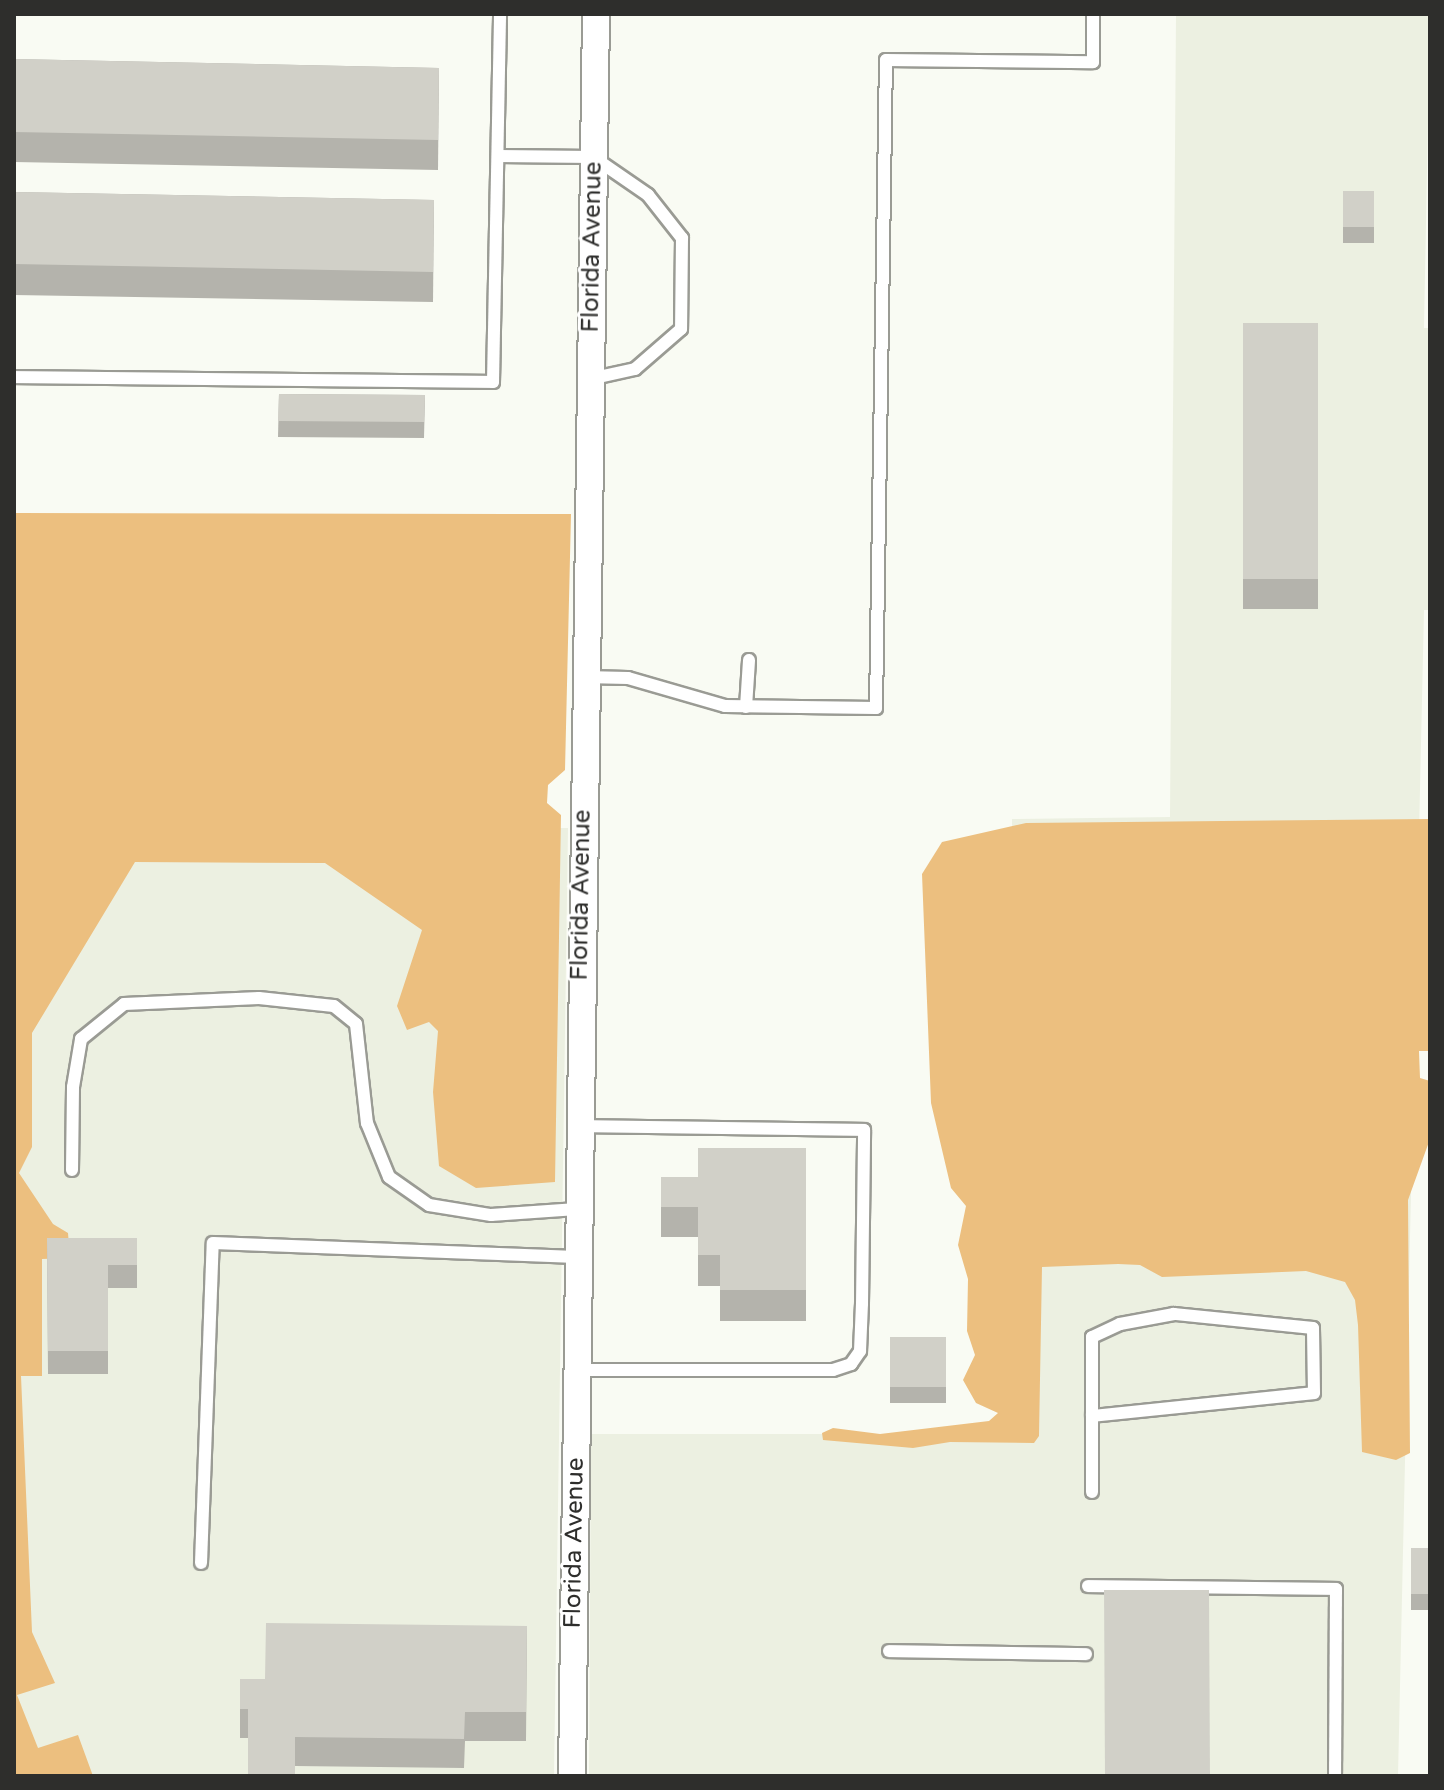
<!DOCTYPE html>
<html>
<head>
<meta charset="utf-8">
<style>
  body { margin:0 }
  #map { position:relative; width:1444px; height:1790px; overflow:hidden; background:#f9fbf3; font-family:"Varela Round",sans-serif }
  div>[style] { position:absolute }
  .built>* { inset:0; background:#ecf0e1 }
  .green>* { inset:0; background:#ecbf7f }
  .roads { filter:drop-shadow(2px 0 #9a9b94) drop-shadow(-2px 0 #9a9b94) drop-shadow(0 2px #9a9b94) drop-shadow(0 -2px #9a9b94) }
  .lane>* { height:12px; margin:-6px; padding:0 6px; transform-origin:6px; border-radius:6px; background:#fff }
  .street>* { height:26px; margin:-13px; padding:0 13px; transform-origin:13px; border-radius:13px; background:#fff }
  .wall>* { inset:0; background:#b4b3ac }
  .building>* { inset:0; background:#d1d0c8 }
  span { translate:-50% -50%; white-space:nowrap; text-align:center; line-height:1.15; -webkit-text-stroke:6px #fff; paint-order:stroke }
  .street-label { font-size:24px; color:#2e2e2c }
  .frame { position:absolute; inset:0; border:16px solid #2e2e2c; pointer-events:none }
</style>
</head>
<body>
<div id="map">
  <div class="built">
    <i style="clip-path:polygon(1176px 14px,1430px 14px,1424px 328px,1430px 328px,1430px 610px,1424px 610px,1398px 1776px,589px 1776px,591px 1434px,1010px 1434px,1012px 819px,1170px 817px)"></i>
    <i style="clip-path:polygon(14px 827px,568px 828px,554px 1776px,14px 1776px)"></i>
  </div>
  <div class="green">
    <i style="clip-path:polygon(14px 513px,571px 514px,565px 770px,548px 785px,547px 803px,561px 815px,555px 1182px,476px 1188px,439px 1166px,433px 1092px,438px 1031px,429px 1022px,407px 1030px,397px 1006px,422px 930px,325px 863px,135px 862px,32px 1033px,32px 1147px,19px 1173px,53px 1224px,68px 1233px,70px 1258px,42px 1259px,42px 1376px,21px 1376px,32px 1632px,55px 1683px,17px 1695px,38px 1748px,78px 1735px,93px 1776px,14px 1776px)"></i>
    <i style="clip-path:polygon(1430px 819px,1430px 1051px,1419px 1051px,1420px 1078px,1430px 1081px,1430px 1139px,1408px 1200px,1410px 1453px,1396px 1460px,1362px 1452px,1358px 1325px,1355px 1300px,1345px 1282px,1306px 1271px,1162px 1277px,1140px 1265px,1118px 1264px,1042px 1267px,1039px 1436px,1034px 1443px,950px 1442px,913px 1448px,823px 1440px,822px 1433px,833px 1428px,880px 1434px,989px 1421px,998px 1413px,976px 1403px,963px 1380px,975px 1355px,967px 1331px,968px 1279px,958px 1245px,966px 1206px,951px 1188px,931px 1103px,922px 874px,942px 842px,1026px 823px)"></i>
  </div>
  <div class="roads">
    <div class="lane">
      <i style="left:498px;top:156px;width:95px;rotate:0.6deg"></i>
      <i style="left:593px;top:157px;width:67px;rotate:34.6deg"></i>
      <i style="left:648px;top:195px;width:55px;rotate:51.7deg"></i>
      <i style="left:682px;top:238px;width:91px;rotate:90.6deg"></i>
      <i style="left:681px;top:329px;width:61px;rotate:139deg"></i>
      <i style="left:635px;top:369px;width:46px;rotate:167.5deg"></i>
      <i style="left:14px;top:377px;width:479px;rotate:0.6deg"></i>
      <i style="left:493px;top:382px;width:368px;rotate:-88.9deg"></i>
      <i style="left:584px;top:677px;width:44px;rotate:1.3deg"></i>
      <i style="left:628px;top:678px;width:101px;rotate:16.1deg"></i>
      <i style="left:725px;top:706px;width:151px;rotate:0.8deg"></i>
      <i style="left:876px;top:708px;width:648px;rotate:-89.12deg"></i>
      <i style="left:886px;top:60px;width:207px;rotate:0.6deg"></i>
      <i style="left:1093px;top:62px;width:48px;rotate:-90deg"></i>
      <i style="left:746px;top:707px;width:47px;rotate:-86.3deg"></i>
      <i style="left:72px;top:1170px;width:83px;rotate:-89.3deg"></i>
      <i style="left:73px;top:1087px;width:49px;rotate:-80.5deg"></i>
      <i style="left:81px;top:1039px;width:55px;rotate:-39.1deg"></i>
      <i style="left:124px;top:1004px;width:135px;rotate:-2.5deg"></i>
      <i style="left:259px;top:998px;width:75px;rotate:6.1deg"></i>
      <i style="left:334px;top:1006px;width:28px;rotate:39deg"></i>
      <i style="left:356px;top:1024px;width:100px;rotate:83.7deg"></i>
      <i style="left:367px;top:1123px;width:58px;rotate:67.8deg"></i>
      <i style="left:389px;top:1177px;width:49px;rotate:35deg"></i>
      <i style="left:429px;top:1205px;width:63px;rotate:9.2deg"></i>
      <i style="left:491px;top:1215px;width:86px;rotate:-4deg"></i>
      <i style="left:576px;top:1370px;width:257px"></i>
      <i style="left:833px;top:1370px;width:19px;rotate:-18deg"></i>
      <i style="left:851px;top:1364px;width:16px;rotate:-55deg"></i>
      <i style="left:860px;top:1351px;width:47px;rotate:-87.6deg"></i>
      <i style="left:862px;top:1304px;width:174px;rotate:-89.3deg"></i>
      <i style="left:864px;top:1130px;width:284px;rotate:-179.2deg"></i>
      <i style="left:1092px;top:1416px;width:223px;rotate:-5.9deg"></i>
      <i style="left:1314px;top:1393px;width:65px;rotate:-90.9deg"></i>
      <i style="left:1313px;top:1328px;width:140px;rotate:-174.2deg"></i>
      <i style="left:1174px;top:1314px;width:55px;rotate:169.5deg"></i>
      <i style="left:1120px;top:1324px;width:31px;rotate:155deg"></i>
      <i style="left:1092px;top:1337px;width:155px;rotate:90deg"></i>
      <i style="left:201px;top:1563px;width:320px;rotate:-87.9deg"></i>
      <i style="left:213px;top:1243px;width:364px;rotate:2.2deg"></i>
      <i style="left:1088px;top:1586px;width:248px;rotate:0.7deg"></i>
      <i style="left:1336px;top:1589px;width:187px;rotate:90.3deg"></i>
      <i style="left:889px;top:1651px;width:197px;rotate:0.9deg"></i>
    </div>
    <div class="street">
      <i style="left:572px;top:1776px;width:1762px;rotate:-89.22deg"></i>
    </div>
  </div>
  <div class="wall">
    <i style="clip-path:polygon(14px 59px,439px 68px,438px 170px,14px 162px)"></i>
    <i style="clip-path:polygon(1343px 191px,1374px 191px,1374px 243px,1343px 243px)"></i>
    <i style="clip-path:polygon(14px 192px,434px 200px,433px 302px,14px 295px)"></i>
    <i style="clip-path:polygon(1243px 323px,1318px 323px,1318px 609px,1243px 609px)"></i>
    <i style="clip-path:polygon(279px 394px,425px 395px,424px 438px,278px 437px)"></i>
    <i style="clip-path:polygon(806px 1148px,806px 1321px,720px 1321px,720px 1286px,698px 1286px,698px 1237px,661px 1237px,661px 1177px,698px 1177px)"></i>
    <i style="clip-path:polygon(47px 1238px,137px 1238px,137px 1288px,108px 1288px,108px 1374px,48px 1374px)"></i>
    <i style="clip-path:polygon(890px 1337px,946px 1337px,946px 1403px,890px 1403px)"></i>
    <i style="clip-path:polygon(1411px 1548px,1430px 1548px,1430px 1610px,1411px 1610px)"></i>
    <i style="clip-path:polygon(527px 1626px,526px 1741px,465px 1741px,464px 1768px,295px 1766px,248px 1738px,240px 1738px,240px 1679px,265px 1679px)"></i>
  </div>
  <div class="building">
    <i style="clip-path:polygon(14px 59px,439px 68px,438px 140px,14px 132px)"></i>
    <i style="clip-path:polygon(1343px 191px,1374px 191px,1374px 227px,1343px 227px)"></i>
    <i style="clip-path:polygon(14px 192px,434px 200px,433px 272px,14px 264px)"></i>
    <i style="clip-path:polygon(1243px 323px,1318px 323px,1318px 579px,1243px 579px)"></i>
    <i style="clip-path:polygon(279px 394px,425px 395px,424px 422px,278px 421px)"></i>
    <i style="clip-path:polygon(698px 1148px,806px 1148px,806px 1290px,720px 1290px,720px 1255px,698px 1255px,698px 1207px,661px 1207px,661px 1177px,698px 1177px)"></i>
    <i style="clip-path:polygon(47px 1238px,137px 1238px,137px 1265px,108px 1265px,108px 1351px,48px 1351px)"></i>
    <i style="clip-path:polygon(890px 1337px,946px 1337px,946px 1387px,890px 1387px)"></i>
    <i style="clip-path:polygon(1411px 1548px,1430px 1548px,1430px 1594px,1411px 1594px)"></i>
    <i style="clip-path:polygon(1104px 1590px,1209px 1590px,1210px 1776px,1105px 1776px)"></i>
    <i style="clip-path:polygon(266px 1623px,527px 1626px,526px 1712px,465px 1712px,464px 1739px,295px 1737px,295px 1776px,248px 1776px,248px 1709px,240px 1709px,240px 1679px,265px 1679px)"></i>
  </div>
  <div class="street-label">
    <span style="left:592px;top:247px;rotate:-89deg">Florida Avenue</span>
    <span style="left:581px;top:895px;rotate:-89deg">Florida Avenue</span>
    <span style="left:574px;top:1543px;rotate:-89deg">Florida Avenue</span>
  </div>
  <div class="frame"></div>
</div>
</body>
</html>
